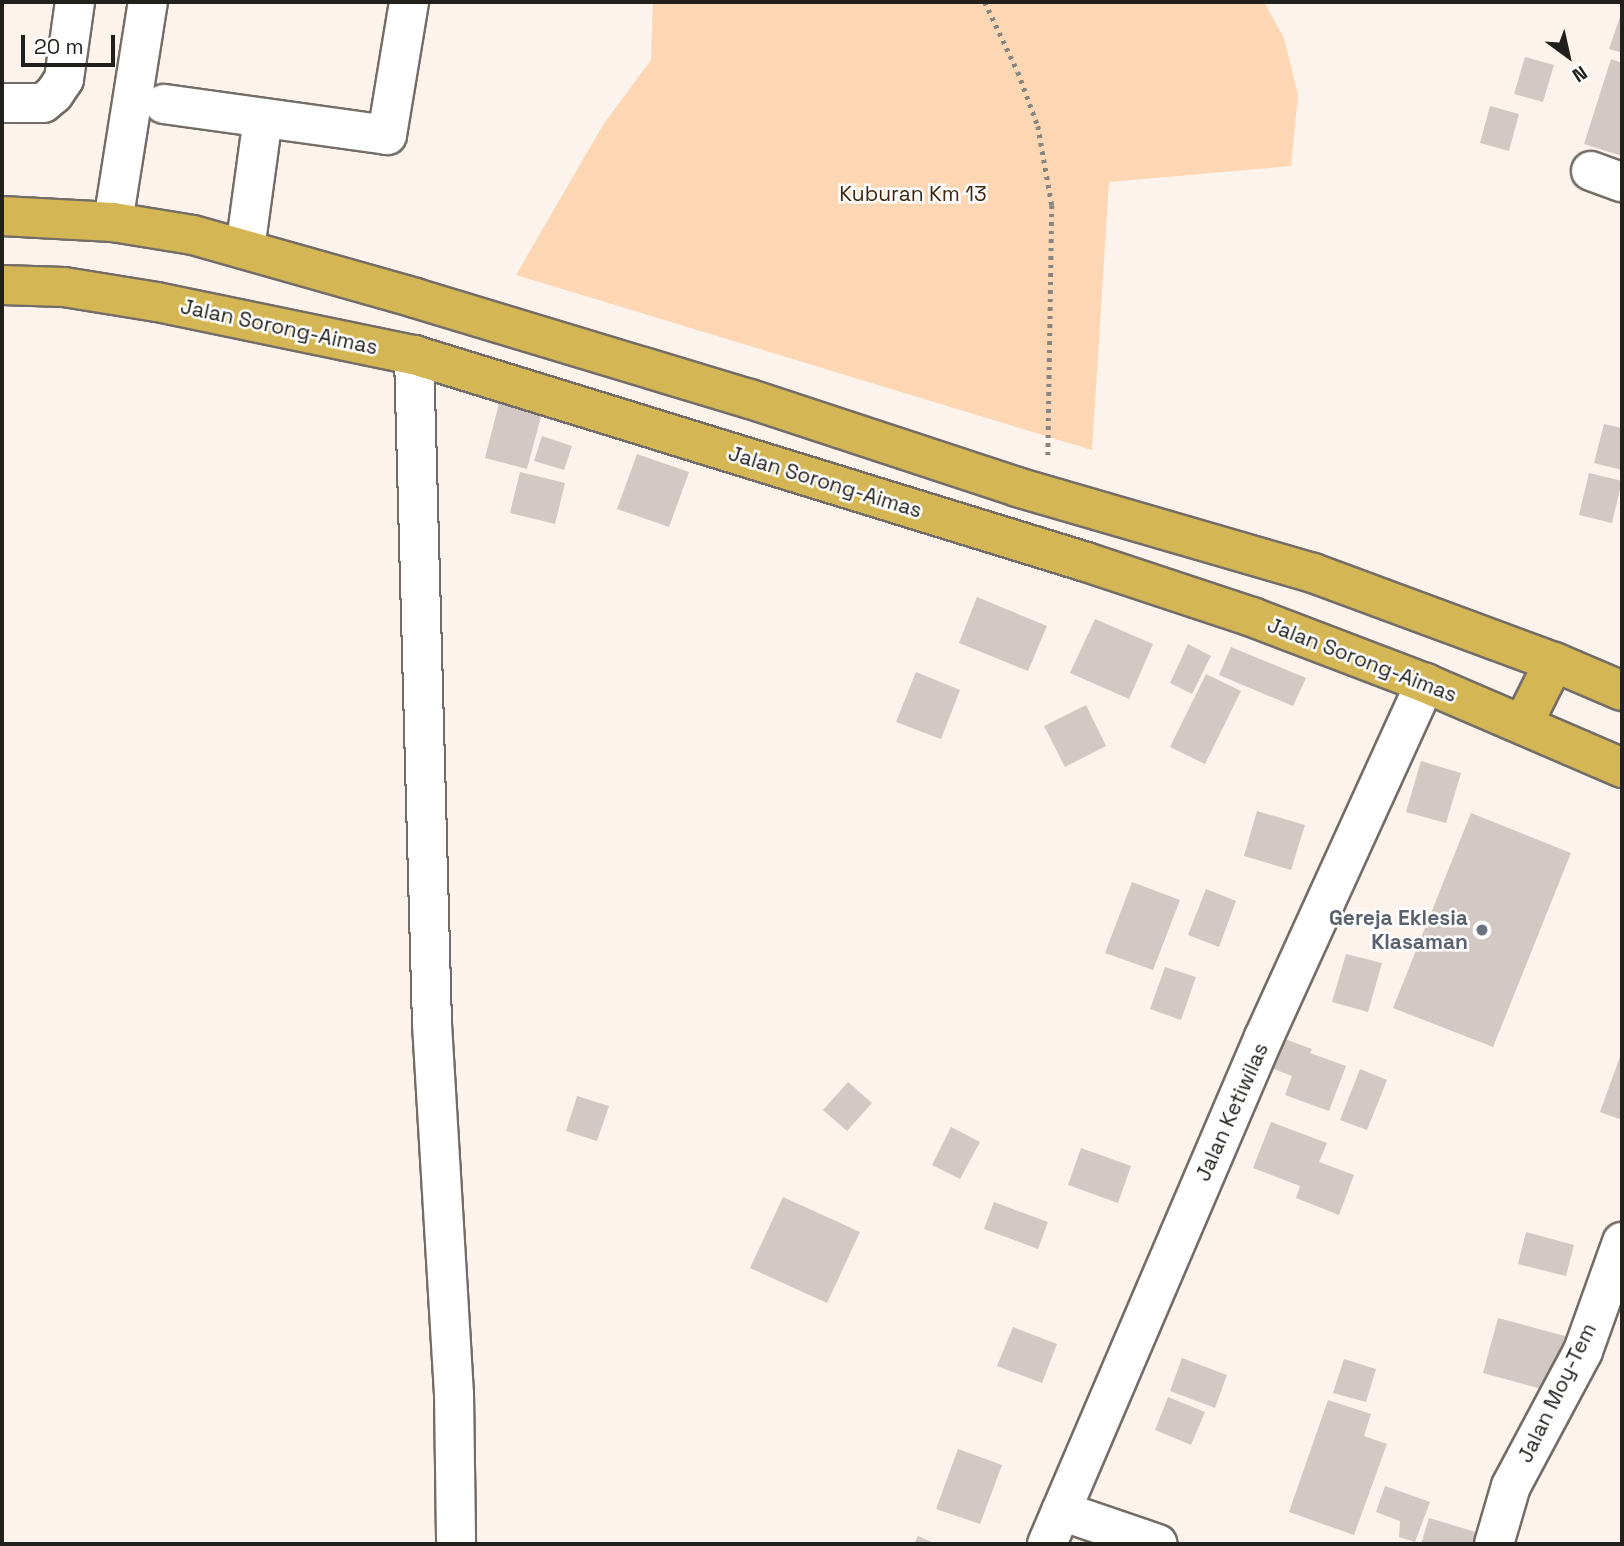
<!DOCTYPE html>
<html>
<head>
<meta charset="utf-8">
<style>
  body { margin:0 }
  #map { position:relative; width:1624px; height:1546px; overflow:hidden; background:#fbf3ec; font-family:"Space Grotesk",sans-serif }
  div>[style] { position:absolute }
  .green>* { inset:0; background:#fdd7b3 }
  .building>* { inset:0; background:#d2c9c4 }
  .path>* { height:4.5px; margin-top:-2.25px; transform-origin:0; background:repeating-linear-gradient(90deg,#898480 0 3.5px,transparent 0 8.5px) }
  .roads { filter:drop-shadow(2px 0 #746d67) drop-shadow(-2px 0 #746d67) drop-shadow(0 2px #746d67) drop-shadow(0 -2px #746d67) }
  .minor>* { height:38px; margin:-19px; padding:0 19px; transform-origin:19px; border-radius:19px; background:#fff }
  .highway>* { height:38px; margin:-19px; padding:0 19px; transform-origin:19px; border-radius:19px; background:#d4b754 }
  .dots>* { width:19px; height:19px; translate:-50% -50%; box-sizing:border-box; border:4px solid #fff; border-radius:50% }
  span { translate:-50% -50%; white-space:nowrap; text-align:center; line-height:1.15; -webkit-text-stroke:5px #fff; paint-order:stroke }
  .park-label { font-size:21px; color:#3f270d }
  .street-label { font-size:21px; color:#22201d }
  .worship-label { font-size:21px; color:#5b616d; font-weight:700 }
  .right { translate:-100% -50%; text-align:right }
  .frame { position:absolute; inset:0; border:4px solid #22201d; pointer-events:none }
  .north { position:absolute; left:1533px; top:21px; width:70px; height:70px; -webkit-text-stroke:5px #fff; paint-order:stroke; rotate:147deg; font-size:19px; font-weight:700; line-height:28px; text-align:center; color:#22201d }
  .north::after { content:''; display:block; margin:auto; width:24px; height:32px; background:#22201d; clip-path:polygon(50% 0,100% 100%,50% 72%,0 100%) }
  .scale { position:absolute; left:21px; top:35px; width:94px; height:32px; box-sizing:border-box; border:4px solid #22201d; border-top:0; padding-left:9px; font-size:21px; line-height:24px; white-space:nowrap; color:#22201d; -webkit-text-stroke:5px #fff; paint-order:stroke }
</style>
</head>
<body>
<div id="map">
  <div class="green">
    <i style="clip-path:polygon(653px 2px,1264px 2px,1284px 38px,1298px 95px,1291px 166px,1109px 182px,1092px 450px,516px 275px,603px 125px,651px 60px)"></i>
  </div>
  <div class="building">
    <i style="clip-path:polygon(1622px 11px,1622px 53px,1609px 49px)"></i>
    <i style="clip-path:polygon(1525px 57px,1554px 65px,1543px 102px,1514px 94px)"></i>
    <i style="clip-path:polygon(1611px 59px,1622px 63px,1622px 156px,1584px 144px)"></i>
    <i style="clip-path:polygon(1490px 106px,1519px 114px,1509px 151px,1480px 143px)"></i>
    <i style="clip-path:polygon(502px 392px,545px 402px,527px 469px,485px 458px)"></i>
    <i style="clip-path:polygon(1604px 424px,1622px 428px,1622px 470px,1594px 463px)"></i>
    <i style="clip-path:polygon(542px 436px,572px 446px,564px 470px,534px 461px)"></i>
    <i style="clip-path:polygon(637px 454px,689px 472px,669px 527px,617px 509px)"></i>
    <i style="clip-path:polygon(520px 472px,565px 483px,555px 524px,510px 513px)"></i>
    <i style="clip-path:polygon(1589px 473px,1622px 481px,1612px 523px,1579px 515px)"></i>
    <i style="clip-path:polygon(977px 597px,1047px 626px,1028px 671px,959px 643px)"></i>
    <i style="clip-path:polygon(1095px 619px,1153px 644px,1129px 699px,1070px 673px)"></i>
    <i style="clip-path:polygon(1188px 644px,1211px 656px,1192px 694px,1170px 683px)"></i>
    <i style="clip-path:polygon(1231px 647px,1306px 678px,1293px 706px,1219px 675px)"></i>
    <i style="clip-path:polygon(916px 672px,960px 690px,941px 739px,896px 722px)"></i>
    <i style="clip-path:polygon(1206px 674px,1241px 691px,1205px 764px,1170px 747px)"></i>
    <i style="clip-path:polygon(1086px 705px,1106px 746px,1065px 767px,1044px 726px)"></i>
    <i style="clip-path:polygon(1421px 761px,1461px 773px,1446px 823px,1406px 812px)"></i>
    <i style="clip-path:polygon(1257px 811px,1305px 825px,1291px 870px,1244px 856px)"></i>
    <i style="clip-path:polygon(1471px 813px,1571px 853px,1493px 1047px,1393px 1008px)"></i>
    <i style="clip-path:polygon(1132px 882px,1180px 900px,1153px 970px,1105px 953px)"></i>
    <i style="clip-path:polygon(1206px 889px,1236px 901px,1219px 947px,1188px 935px)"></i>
    <i style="clip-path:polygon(1346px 954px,1382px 963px,1368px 1012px,1332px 1002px)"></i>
    <i style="clip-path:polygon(1165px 967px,1196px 977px,1181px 1020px,1150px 1009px)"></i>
    <i style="clip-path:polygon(1282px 1038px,1312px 1049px,1310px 1053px,1346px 1066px,1329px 1111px,1285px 1095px,1292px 1076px,1271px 1068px)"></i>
    <i style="clip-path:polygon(1622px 1051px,1622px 1120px,1600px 1112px)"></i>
    <i style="clip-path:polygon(1360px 1069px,1387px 1080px,1367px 1130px,1340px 1120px)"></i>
    <i style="clip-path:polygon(848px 1082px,872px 1103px,847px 1131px,823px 1110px)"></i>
    <i style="clip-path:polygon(577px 1096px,609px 1106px,597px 1141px,566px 1131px)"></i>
    <i style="clip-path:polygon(1271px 1122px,1327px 1143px,1319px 1162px,1354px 1175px,1339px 1215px,1296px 1198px,1300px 1186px,1253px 1168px)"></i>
    <i style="clip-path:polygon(951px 1127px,980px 1142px,960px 1179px,932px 1165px)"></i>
    <i style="clip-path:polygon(1081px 1148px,1131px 1166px,1118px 1203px,1068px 1185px)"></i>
    <i style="clip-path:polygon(783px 1197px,860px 1232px,827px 1303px,750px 1268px)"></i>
    <i style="clip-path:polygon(994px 1202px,1048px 1222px,1038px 1249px,984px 1229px)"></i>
    <i style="clip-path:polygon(1526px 1232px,1574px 1245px,1566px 1276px,1518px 1264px)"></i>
    <i style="clip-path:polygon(1498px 1318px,1569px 1337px,1553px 1392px,1483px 1373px)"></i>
    <i style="clip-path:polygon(1013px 1327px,1057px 1344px,1042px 1383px,997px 1366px)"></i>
    <i style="clip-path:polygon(1182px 1358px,1227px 1375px,1215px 1408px,1170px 1391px)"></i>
    <i style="clip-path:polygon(1344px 1359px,1376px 1369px,1366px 1402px,1333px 1393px)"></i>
    <i style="clip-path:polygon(1168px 1397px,1205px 1412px,1191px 1445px,1155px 1430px)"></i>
    <i style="clip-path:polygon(1328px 1400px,1371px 1414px,1364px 1436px,1387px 1444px,1354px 1535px,1289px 1512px)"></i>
    <i style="clip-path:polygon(958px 1449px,1002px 1465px,980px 1524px,936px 1509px)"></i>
    <i style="clip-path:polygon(1385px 1486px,1430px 1502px,1415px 1542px,1399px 1537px,1400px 1521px,1376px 1512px)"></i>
    <i style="clip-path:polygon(1429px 1518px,1479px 1533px,1476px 1544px,1421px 1544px)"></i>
    <i style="clip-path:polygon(918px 1536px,936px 1544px,914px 1544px)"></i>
  </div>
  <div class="path">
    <i style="left:985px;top:2px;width:77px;rotate:64.8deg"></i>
    <i style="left:1018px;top:72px;width:58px;rotate:69.7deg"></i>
    <i style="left:1038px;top:126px;width:80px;rotate:80deg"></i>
    <i style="left:1052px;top:205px;width:254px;rotate:90.9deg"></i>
  </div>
  <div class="roads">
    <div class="minor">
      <i style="left:2px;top:103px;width:41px"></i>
      <i style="left:43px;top:103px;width:14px;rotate:-39deg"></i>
      <i style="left:54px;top:94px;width:18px;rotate:-56deg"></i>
      <i style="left:64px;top:79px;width:78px;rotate:-81.9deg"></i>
      <i style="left:164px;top:104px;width:225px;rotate:7.9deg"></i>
      <i style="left:387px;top:135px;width:135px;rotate:-80.6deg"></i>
      <i style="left:1591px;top:171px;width:33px;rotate:20deg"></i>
      <i style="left:113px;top:222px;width:223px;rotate:-81deg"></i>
      <i style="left:245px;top:249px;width:132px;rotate:-82.2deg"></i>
      <i style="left:414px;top:355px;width:669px;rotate:88.46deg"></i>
      <i style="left:432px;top:1024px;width:371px;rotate:86.6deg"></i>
      <i style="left:454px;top:1394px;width:150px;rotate:89.2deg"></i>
      <i style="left:1061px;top:1511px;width:102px;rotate:18.8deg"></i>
      <i style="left:1047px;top:1544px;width:551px;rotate:-66.83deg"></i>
      <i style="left:1264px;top:1037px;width:389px;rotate:-65.5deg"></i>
      <i style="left:1494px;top:1544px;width:60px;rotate:-73.7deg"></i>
      <i style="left:1511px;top:1486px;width:153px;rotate:-61.9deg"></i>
      <i style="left:1583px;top:1351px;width:116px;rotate:-70.3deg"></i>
    </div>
    <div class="highway">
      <i style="left:2px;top:216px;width:111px;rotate:3.1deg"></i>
      <i style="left:113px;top:222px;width:81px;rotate:9.2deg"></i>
      <i style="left:193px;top:235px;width:231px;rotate:15.8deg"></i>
      <i style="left:415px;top:298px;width:350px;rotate:16.8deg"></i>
      <i style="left:750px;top:399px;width:281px;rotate:18.2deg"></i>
      <i style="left:1017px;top:487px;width:308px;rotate:16.2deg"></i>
      <i style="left:1313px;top:573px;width:257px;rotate:20.3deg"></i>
      <i style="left:1554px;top:662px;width:74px;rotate:23.1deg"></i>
      <i style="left:2px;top:285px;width:62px;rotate:1.8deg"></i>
      <i style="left:64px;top:287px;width:94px;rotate:9.2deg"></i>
      <i style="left:157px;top:302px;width:262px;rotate:11.7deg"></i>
      <i style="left:414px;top:355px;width:703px;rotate:17.12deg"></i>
      <i style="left:1086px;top:562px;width:175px;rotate:18.3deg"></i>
      <i style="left:1252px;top:617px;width:185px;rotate:20.9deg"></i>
      <i style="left:1425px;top:683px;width:215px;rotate:23.3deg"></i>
      <i style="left:1523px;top:724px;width:69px;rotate:-63.4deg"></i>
    </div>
  </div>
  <div class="dots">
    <i style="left:1482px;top:930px;background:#6b7280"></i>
  </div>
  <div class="park-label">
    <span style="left:913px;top:194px">Kuburan Km 13</span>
  </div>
  <div class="street-label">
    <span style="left:279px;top:327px;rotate:12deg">Jalan Sorong-Aimas</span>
    <span style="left:825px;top:482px;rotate:17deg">Jalan Sorong-Aimas</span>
    <span style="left:1362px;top:660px;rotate:21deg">Jalan Sorong-Aimas</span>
    <span style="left:1232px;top:1112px;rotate:-66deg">Jalan Ketiwilas</span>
    <span style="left:1557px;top:1393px;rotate:-64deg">Jalan Moy-Tem</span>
  </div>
  <div class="worship-label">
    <span class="right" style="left:1468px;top:930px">Gereja Eklesia<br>Klasaman</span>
  </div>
  <div class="frame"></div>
  <div class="north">N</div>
  <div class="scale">20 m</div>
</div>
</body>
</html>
